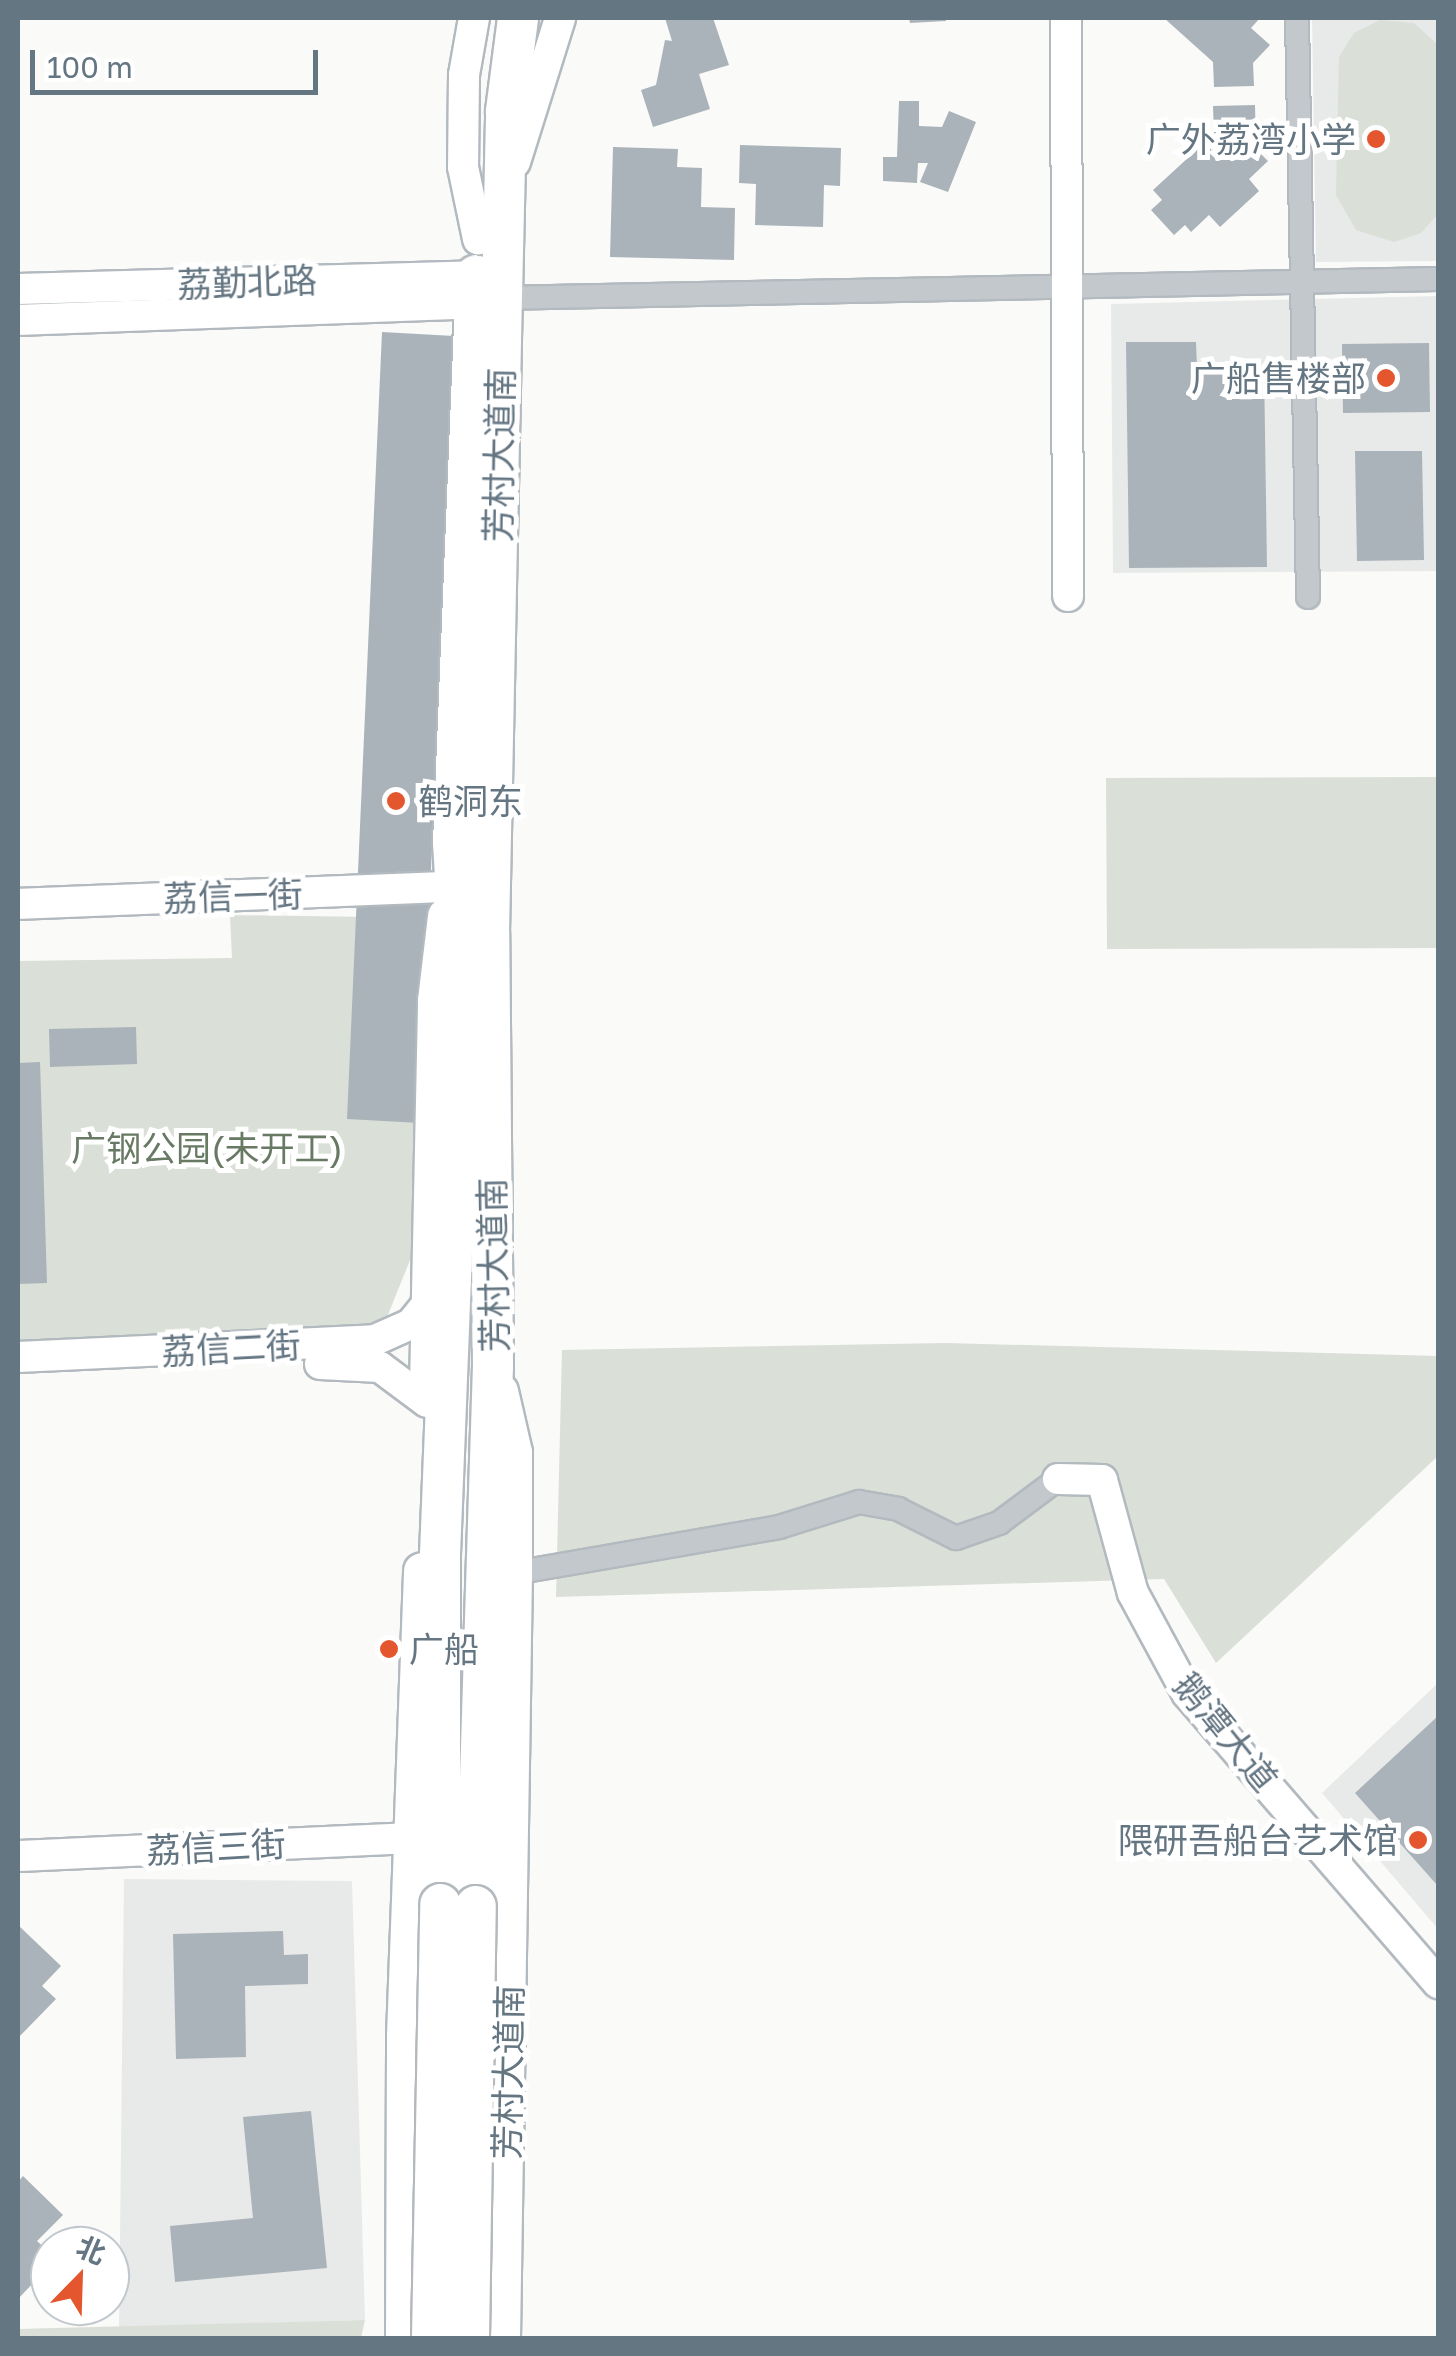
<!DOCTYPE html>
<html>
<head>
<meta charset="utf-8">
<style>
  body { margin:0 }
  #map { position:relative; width:1456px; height:2356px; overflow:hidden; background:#fafaf8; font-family:"Golos Text","Noto Sans SC",sans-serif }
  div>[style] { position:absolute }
  .built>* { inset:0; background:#e8e9e9 }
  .green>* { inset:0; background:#dadfd7 }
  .building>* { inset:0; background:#aab3b9 }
  .roads { filter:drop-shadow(2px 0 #b3babf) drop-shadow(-2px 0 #b3babf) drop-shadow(0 2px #b3babf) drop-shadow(0 -2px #b3babf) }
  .street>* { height:22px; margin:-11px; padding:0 11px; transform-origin:11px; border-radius:11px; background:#c3c8cc }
  .secondary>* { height:30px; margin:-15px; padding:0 15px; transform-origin:15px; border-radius:15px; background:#fff }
  .primary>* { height:35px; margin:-17.5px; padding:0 17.5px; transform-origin:17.5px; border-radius:17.5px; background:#fff }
  .highway>* { height:40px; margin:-20px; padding:0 20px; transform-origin:20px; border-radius:20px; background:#fff }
  .bridges { filter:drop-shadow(2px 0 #b4b9bd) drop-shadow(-2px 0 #b4b9bd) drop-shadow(0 2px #b4b9bd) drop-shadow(0 -2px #b4b9bd) }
  .highway-bridge>* { height:40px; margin:-20px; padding:0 20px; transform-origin:20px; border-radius:20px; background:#fff }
  .dots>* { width:28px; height:28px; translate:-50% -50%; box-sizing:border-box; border:5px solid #fff; border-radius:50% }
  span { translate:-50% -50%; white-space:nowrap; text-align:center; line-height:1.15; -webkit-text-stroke:10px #fff; paint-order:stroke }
  .poi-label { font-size:35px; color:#657683 }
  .right { translate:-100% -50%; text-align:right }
  .left { translate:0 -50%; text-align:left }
  .street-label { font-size:35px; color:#657683 }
  .park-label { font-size:35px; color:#687a64 }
  .frame { position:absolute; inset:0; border:20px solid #657683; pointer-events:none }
  .north { position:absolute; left:30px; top:2226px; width:100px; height:100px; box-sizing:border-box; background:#fff; border:2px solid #c1c8cd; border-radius:50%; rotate:23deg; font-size:28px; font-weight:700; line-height:40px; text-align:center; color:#657683 }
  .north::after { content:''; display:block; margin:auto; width:35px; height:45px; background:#e4572e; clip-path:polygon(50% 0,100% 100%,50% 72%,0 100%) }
  .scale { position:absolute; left:30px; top:50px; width:288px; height:45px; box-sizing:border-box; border:5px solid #657683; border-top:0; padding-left:12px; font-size:30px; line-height:35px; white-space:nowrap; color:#657683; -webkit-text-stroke:8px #fff; paint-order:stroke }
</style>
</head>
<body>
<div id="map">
  <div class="built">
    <i style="clip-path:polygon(1312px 18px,1438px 18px,1438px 261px,1316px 262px)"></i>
    <i style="clip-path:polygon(1438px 296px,1438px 571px,1113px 573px,1111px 304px)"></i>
    <i style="clip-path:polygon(1438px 1683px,1438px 1929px,1322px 1793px)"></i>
    <i style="clip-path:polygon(124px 1879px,352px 1881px,365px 2320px,119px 2327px)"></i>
  </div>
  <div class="green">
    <i style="clip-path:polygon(1380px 20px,1414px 23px,1438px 45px,1438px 214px,1421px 233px,1394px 242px,1356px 230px,1336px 195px,1339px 57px,1354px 33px)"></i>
    <i style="clip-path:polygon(1438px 777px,1438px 948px,1107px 949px,1106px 778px)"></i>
    <i style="clip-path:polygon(230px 915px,436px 918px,417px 1243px,387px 1317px,338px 1334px,18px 1341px,18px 961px,232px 958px)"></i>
    <i style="clip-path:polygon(945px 1343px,1438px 1356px,1438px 1456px,1216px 1663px,1164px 1579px,556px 1597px,562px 1350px)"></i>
    <i style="clip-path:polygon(365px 2320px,361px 2338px,18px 2338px,18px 2329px)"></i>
  </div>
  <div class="building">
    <i style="clip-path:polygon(665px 18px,713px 18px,729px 65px,699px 74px,710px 109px,653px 127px,641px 90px,656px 85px,665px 40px,672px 41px)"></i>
    <i style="clip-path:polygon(909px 18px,946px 18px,946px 21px,910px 23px)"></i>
    <i style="clip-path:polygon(1164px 18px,1260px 18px,1251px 28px,1270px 45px,1253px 63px,1254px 86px,1214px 87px,1213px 62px)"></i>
    <i style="clip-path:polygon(899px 101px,919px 101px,919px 126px,942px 127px,949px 111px,976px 122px,948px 192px,920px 182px,928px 163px,918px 163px,917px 183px,883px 181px,883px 157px,897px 157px)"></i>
    <i style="clip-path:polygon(1255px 105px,1256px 149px,1268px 161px,1249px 179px,1259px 191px,1220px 227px,1209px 215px,1191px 232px,1185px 225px,1174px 235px,1151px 210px,1162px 200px,1153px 190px,1214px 134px,1213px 106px)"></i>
    <i style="clip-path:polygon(740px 145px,841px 148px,840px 186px,824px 185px,823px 227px,755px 225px,756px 184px,739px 183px)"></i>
    <i style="clip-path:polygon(613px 147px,678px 149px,677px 167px,702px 168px,701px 207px,735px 208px,734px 260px,610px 257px)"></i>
    <i style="clip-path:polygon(382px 332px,454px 336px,420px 1123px,347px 1119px)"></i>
    <i style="clip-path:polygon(1126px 342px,1196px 342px,1197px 367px,1264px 366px,1267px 567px,1129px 568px)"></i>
    <i style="clip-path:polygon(1429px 343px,1430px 412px,1343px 413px,1342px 344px)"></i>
    <i style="clip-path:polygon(1355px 451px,1422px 451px,1424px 560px,1357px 561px)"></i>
    <i style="clip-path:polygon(136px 1027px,137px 1064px,50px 1067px,49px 1029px)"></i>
    <i style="clip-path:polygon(40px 1062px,47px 1283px,18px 1284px,18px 1063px)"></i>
    <i style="clip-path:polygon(1438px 1716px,1438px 1886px,1355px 1793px)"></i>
    <i style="clip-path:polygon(18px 1925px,61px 1966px,42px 1986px,56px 1999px,18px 2038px)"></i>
    <i style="clip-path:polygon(283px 1931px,284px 1955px,308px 1954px,308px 1984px,245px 1986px,246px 2057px,176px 2059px,173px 1934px)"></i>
    <i style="clip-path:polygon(311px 2111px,327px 2268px,175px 2282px,170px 2226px,253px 2218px,243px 2117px)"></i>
    <i style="clip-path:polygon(23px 2176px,63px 2215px,37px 2241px,50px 2253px,50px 2265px,18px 2299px,18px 2182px)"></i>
  </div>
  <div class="roads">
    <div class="street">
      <i style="left:1297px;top:18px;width:579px;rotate:88.91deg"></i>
      <i style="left:502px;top:298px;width:936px;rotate:-1.16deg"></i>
      <i style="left:514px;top:1573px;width:269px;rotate:-9.8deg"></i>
      <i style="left:779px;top:1527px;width:84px;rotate:-17.4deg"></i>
      <i style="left:859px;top:1502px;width:40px;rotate:10deg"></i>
      <i style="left:898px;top:1509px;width:65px;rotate:26.6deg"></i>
      <i style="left:956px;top:1538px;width:46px;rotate:-19.2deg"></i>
      <i style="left:999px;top:1523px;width:74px;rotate:-36.7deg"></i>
    </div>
    <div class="secondary">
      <i style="left:474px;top:18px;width:58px;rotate:100deg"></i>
      <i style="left:464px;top:75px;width:92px;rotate:90.6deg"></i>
      <i style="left:463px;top:167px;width:74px;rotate:78.2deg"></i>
      <i style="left:1066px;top:18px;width:578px;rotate:89.8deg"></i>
      <i style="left:515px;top:162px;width:151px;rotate:-72.6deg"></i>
      <i style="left:18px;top:289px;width:458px;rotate:-1.6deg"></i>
      <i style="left:18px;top:320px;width:456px;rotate:-2.1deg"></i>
      <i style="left:18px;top:904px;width:430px;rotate:-2.3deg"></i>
      <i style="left:18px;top:1357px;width:357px;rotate:-2.7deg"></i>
      <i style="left:375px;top:1340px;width:39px;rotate:-24deg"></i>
      <i style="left:411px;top:1324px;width:28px;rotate:-51deg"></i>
      <i style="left:320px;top:1364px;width:60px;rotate:2.9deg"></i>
      <i style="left:380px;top:1367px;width:59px;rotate:36.7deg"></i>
      <i style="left:1058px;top:1479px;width:44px;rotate:1.3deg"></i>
      <i style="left:1102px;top:1480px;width:117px;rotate:74.7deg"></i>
      <i style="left:1133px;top:1593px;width:114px;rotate:61.6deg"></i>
      <i style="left:1187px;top:1693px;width:384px;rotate:49.1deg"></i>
      <i style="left:18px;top:1856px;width:396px;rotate:-2.6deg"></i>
    </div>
    <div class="primary">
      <i style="left:427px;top:1388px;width:388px;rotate:-88.8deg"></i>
      <i style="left:435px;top:1000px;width:85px;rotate:-83.2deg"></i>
      <i style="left:500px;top:1391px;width:63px;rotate:77.1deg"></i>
      <i style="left:514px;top:1452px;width:121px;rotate:90deg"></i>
      <i style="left:514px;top:1573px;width:765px;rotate:90.9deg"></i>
      <i style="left:403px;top:2338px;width:302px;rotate:-89.8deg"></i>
      <i style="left:404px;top:2036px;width:466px;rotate:-87.9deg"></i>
    </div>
    <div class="highway">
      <i style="left:440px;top:1904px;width:350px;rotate:-90deg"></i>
      <i style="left:440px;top:1554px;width:552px;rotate:-87.72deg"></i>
      <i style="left:462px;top:1002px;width:159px;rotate:-93.2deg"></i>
      <i style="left:453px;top:843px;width:568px;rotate:-87.68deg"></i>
      <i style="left:476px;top:1906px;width:540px;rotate:-88.2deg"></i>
      <i style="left:493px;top:1366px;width:433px;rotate:-90.5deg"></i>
      <i style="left:489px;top:933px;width:594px;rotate:-88.84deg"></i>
      <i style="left:501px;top:339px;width:228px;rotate:-88.7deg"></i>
      <i style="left:506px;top:111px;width:94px;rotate:-82.6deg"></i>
    </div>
  </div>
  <div class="bridges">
    <div class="highway-bridge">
      <i style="left:432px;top:2338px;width:434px;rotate:-88.9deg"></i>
      <i style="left:469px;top:2338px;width:432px;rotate:-89.1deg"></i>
    </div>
  </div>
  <div class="dots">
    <i style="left:1376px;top:139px;background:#e4572e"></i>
    <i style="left:1386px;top:378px;background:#e4572e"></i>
    <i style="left:396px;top:801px;background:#e4572e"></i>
    <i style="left:389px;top:1649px;background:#e4572e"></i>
    <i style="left:1418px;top:1840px;background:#e4572e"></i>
  </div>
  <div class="poi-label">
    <span class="right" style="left:1356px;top:139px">广外荔湾小学</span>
    <span class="right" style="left:1366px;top:378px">广船售楼部</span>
    <span class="left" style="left:418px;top:801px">鹤洞东</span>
    <span class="left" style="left:409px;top:1649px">广船</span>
    <span class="right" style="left:1398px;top:1840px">隈研吾船台艺术馆</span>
  </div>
  <div class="street-label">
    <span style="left:247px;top:282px;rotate:-2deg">荔勤北路</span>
    <span style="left:499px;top:455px;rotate:-89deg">芳村大道南</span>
    <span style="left:233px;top:896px;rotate:-2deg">荔信一街</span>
    <span style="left:493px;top:1265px;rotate:-91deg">芳村大道南</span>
    <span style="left:231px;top:1348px;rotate:-3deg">荔信二街</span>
    <span style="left:1226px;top:1732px;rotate:51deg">鹅潭大道</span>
    <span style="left:216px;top:1847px;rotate:-3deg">荔信三街</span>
    <span style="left:508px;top:2072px;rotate:-89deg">芳村大道南</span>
  </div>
  <div class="park-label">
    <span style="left:207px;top:1148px">广钢公园(未开工)</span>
  </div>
  <div class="frame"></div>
  <div class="north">北</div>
  <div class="scale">100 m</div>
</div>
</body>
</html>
